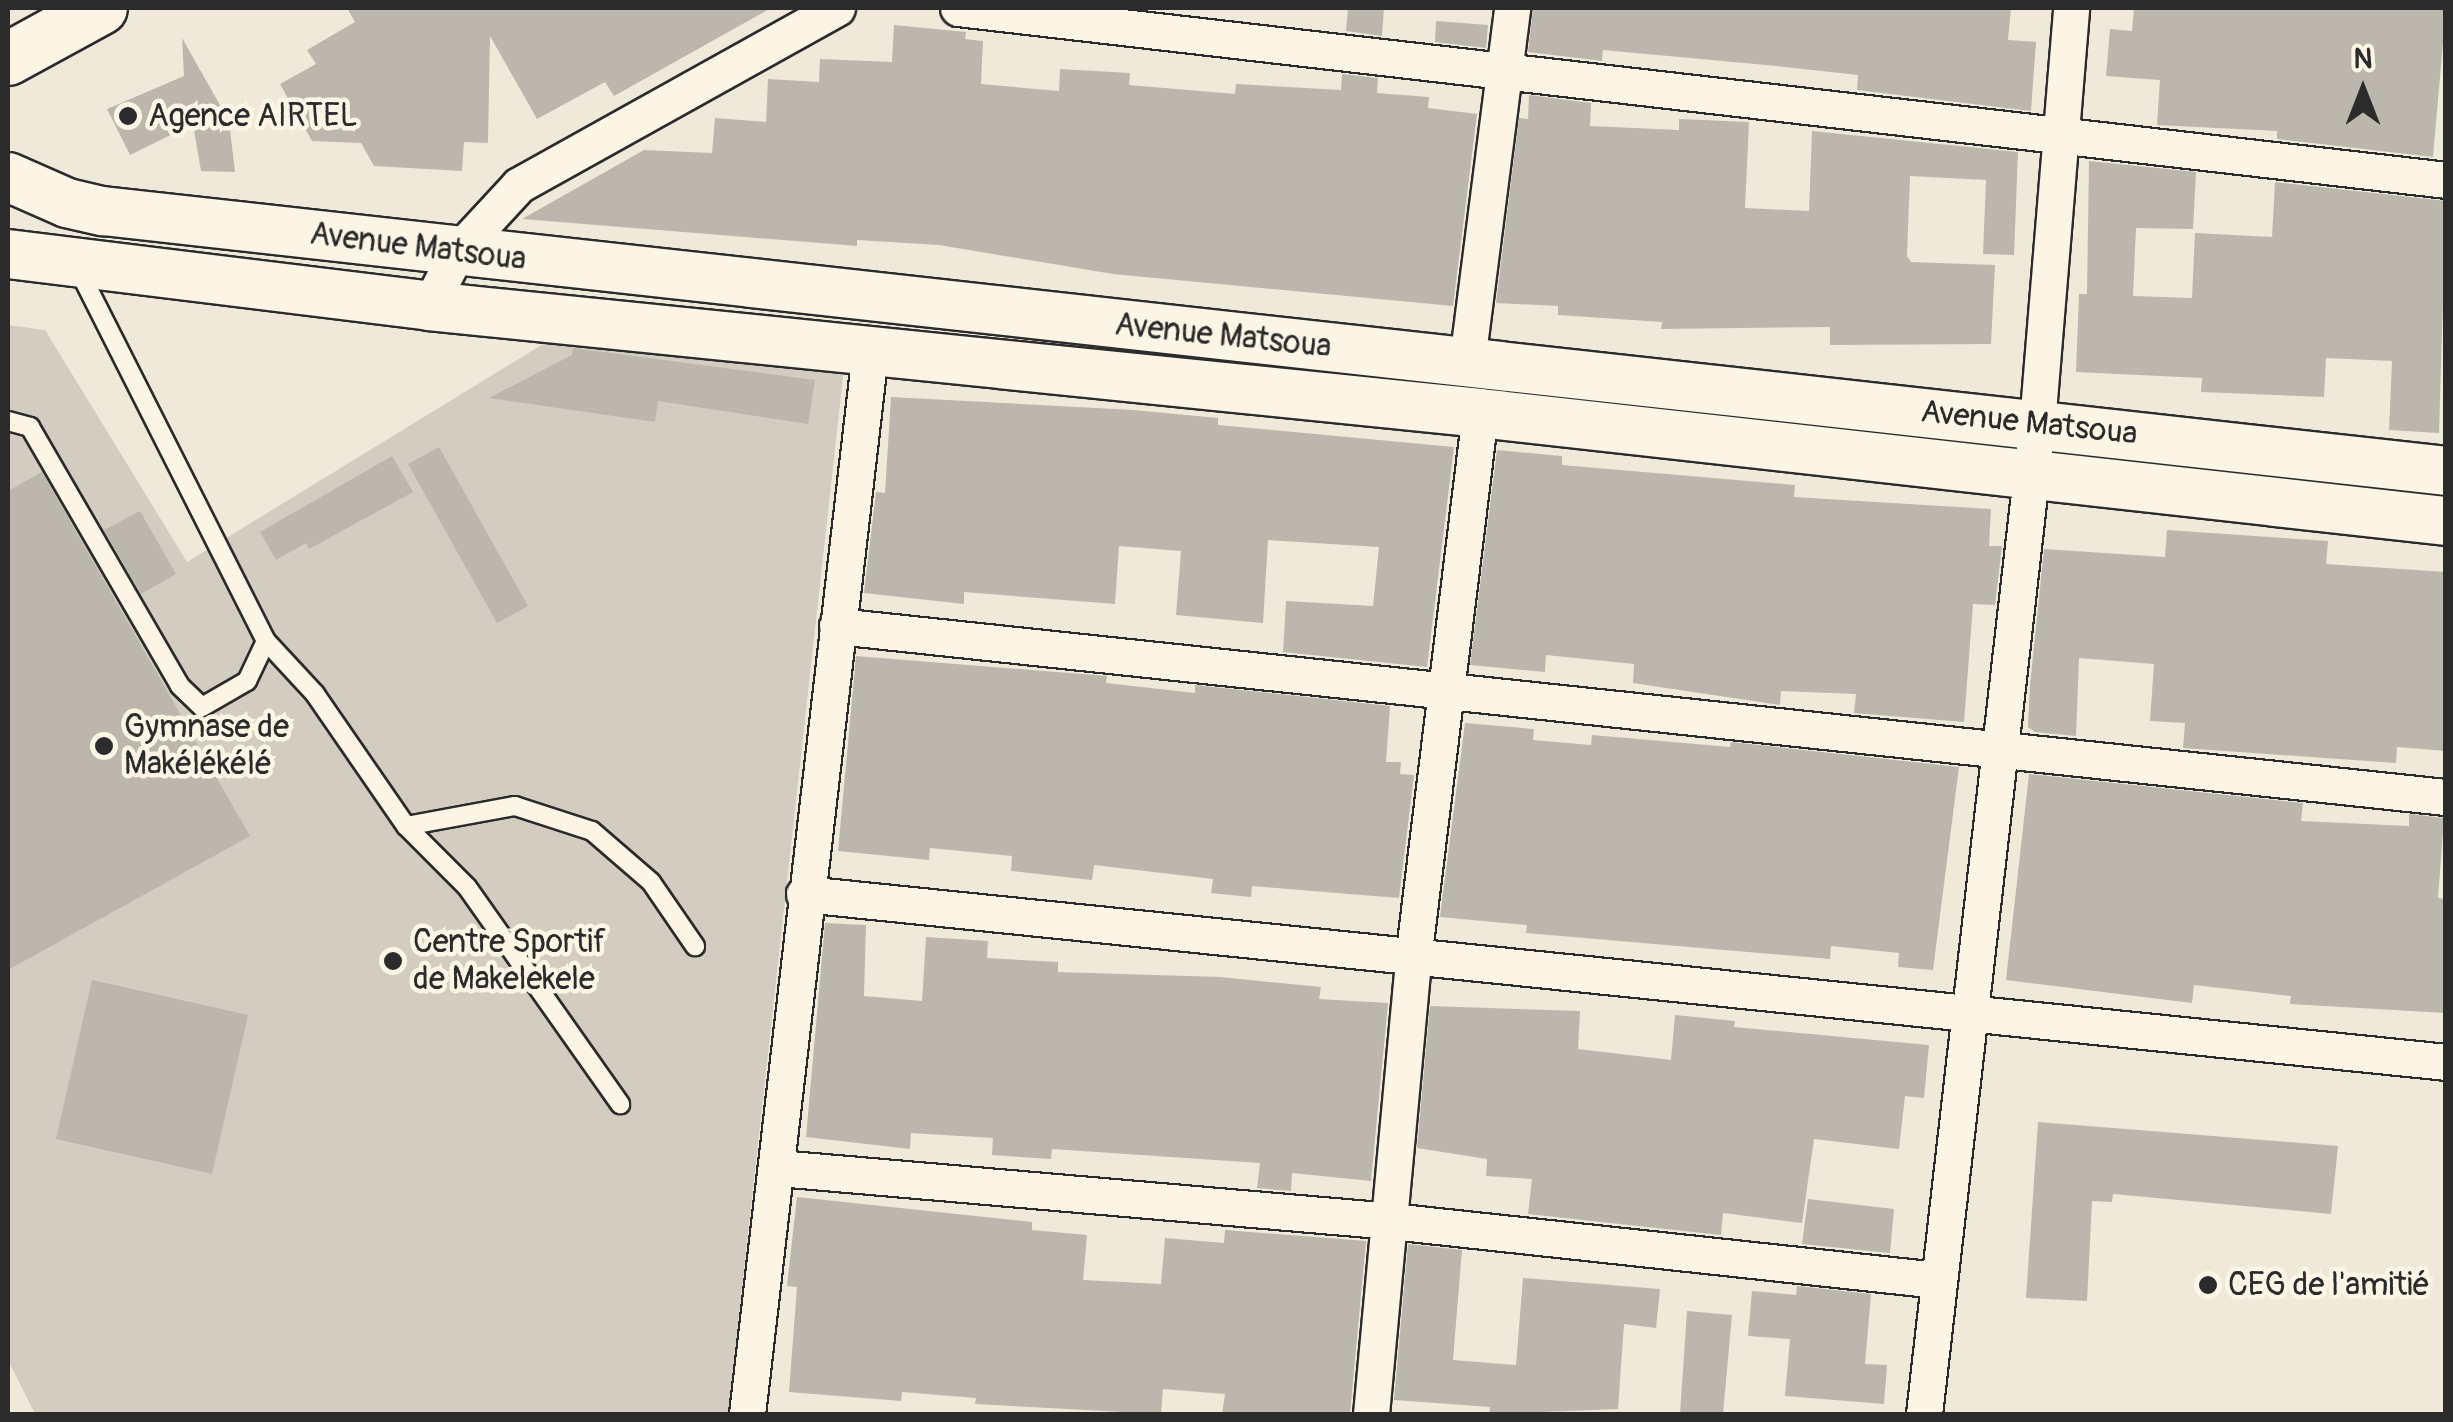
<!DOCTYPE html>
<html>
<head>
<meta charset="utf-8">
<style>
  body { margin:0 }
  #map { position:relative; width:2453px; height:1422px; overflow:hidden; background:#efe9da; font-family:Pangolin,sans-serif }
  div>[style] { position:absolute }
  .green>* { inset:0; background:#d2cdc0 }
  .building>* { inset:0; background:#bcb7ac }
  .roads { filter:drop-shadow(2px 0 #2b2b2b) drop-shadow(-2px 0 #2b2b2b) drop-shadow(0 2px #2b2b2b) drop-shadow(0 -2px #2b2b2b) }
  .lane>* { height:18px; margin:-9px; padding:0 9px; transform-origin:9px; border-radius:9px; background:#fcf5e5 }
  .street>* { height:35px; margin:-17.5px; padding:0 17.5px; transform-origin:17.5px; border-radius:17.5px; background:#fcf5e5 }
  .secondary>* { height:48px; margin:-24px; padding:0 24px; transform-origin:24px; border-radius:24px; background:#fcf5e5 }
  .primary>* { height:52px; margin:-26px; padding:0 26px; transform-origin:26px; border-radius:26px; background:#fcf5e5 }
  .dots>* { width:28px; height:28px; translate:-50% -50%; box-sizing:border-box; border:5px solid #fcf5e5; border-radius:50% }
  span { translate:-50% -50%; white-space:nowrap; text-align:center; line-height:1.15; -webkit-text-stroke:9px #fcf5e5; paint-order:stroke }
  .poi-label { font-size:32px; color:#2b2b2b }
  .left { translate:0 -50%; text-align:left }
  .street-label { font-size:32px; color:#2b2b2b }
  .frame { position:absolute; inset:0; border:10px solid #2b2b2b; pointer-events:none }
  .north { position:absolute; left:2313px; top:40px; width:100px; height:100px; -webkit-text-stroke:8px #fcf5e5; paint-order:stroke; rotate:0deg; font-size:28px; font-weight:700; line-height:40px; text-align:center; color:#2b2b2b }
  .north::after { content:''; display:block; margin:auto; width:35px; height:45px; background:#2b2b2b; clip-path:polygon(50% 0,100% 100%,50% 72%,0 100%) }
</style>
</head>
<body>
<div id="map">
  <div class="green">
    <i style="clip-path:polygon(8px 325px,45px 330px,187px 562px,558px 335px,844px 368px,728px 1414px,35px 1414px,8px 1360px)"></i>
  </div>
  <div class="building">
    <i style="clip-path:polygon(347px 8px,771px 8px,614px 96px,605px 82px,537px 119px,490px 36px,488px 143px,464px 142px,462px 171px,374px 166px,361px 143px,312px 141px,280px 84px,316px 64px,307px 50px,355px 22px)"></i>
    <i style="clip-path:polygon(1348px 8px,1384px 8px,1382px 36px,1346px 31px)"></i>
    <i style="clip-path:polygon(1533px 8px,2011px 8px,2008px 40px,2036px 42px,2031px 111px,1857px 90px,1858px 75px,1766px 65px,1603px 50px,1602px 61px,1528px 52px)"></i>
    <i style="clip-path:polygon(2134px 8px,2446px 8px,2433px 157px,2277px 139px,2277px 131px,2157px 125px,2160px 80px,2106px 76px,2110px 29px,2132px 31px)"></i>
    <i style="clip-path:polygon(1436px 21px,1488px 25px,1486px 48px,1435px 42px)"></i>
    <i style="clip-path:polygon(894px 25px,966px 32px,965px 39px,983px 41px,981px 84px,1059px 91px,1060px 69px,1130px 73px,1129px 85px,1235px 94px,1236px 84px,1341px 90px,1342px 74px,1378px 78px,1377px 93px,1429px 97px,1428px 108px,1477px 114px,1453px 306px,1113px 274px,939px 245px,857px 240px,857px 246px,522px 219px,644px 150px,712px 153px,715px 118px,766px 122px,768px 79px,819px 82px,820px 59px,892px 62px)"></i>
    <i style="clip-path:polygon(182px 38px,229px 121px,235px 172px,201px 171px,193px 124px,130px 155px,107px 109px,184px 76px)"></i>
    <i style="clip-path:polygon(1529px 95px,1591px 103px,1590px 126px,1679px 130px,1679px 119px,1749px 122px,1745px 208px,1809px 211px,1812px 131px,2018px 152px,2014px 255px,1983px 254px,1986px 180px,1910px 176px,1907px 256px,1911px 262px,1995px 265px,1991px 344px,1830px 345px,1830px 327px,1661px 329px,1662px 322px,1558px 315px,1558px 306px,1496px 303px,1519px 118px,1528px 119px)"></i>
    <i style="clip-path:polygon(2089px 161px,2196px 172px,2193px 229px,2136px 228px,2133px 296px,2192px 298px,2195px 233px,2272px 237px,2275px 182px,2446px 201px,2439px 433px,2389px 430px,2392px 361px,2326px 358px,2324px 397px,2201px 392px,2202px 378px,2076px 372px,2079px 294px,2087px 294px)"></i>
    <i style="clip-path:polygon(573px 348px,815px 380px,808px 424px,658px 401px,655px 422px,489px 398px,572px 355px)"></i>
    <i style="clip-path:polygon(891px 397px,1133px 410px,1218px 418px,1218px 425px,1454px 447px,1427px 667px,1283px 652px,1286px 601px,1373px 606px,1379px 547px,1268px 540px,1263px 623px,1176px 615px,1181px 551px,1119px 546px,1115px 604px,964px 592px,964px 604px,864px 593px,876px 492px,885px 493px)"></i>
    <i style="clip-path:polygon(439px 447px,528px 606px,497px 623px,408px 464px)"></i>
    <i style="clip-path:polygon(1497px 450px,1562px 456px,1562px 465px,1795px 485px,1794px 497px,1991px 509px,1989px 546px,2002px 546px,1995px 605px,1973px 604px,1964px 722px,1854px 713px,1856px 694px,1781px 691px,1780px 705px,1633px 683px,1634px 664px,1546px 655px,1545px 672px,1470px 665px)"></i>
    <i style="clip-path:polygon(392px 456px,413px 492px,309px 549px,306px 543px,276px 560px,260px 532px)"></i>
    <i style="clip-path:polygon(42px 472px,250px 836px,8px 970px,8px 491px)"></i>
    <i style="clip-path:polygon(140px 511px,176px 574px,141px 594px,104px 530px)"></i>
    <i style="clip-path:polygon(2167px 530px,2328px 541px,2326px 564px,2446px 572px,2446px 751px,2397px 747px,2396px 763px,2183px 748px,2185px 723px,2150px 721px,2154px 664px,2079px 658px,2076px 736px,2035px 732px,2028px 727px,2030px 685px,2044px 549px,2165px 557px)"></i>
    <i style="clip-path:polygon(856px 656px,1107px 676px,1106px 683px,1195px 693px,1195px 685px,1390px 706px,1386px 762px,1401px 762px,1400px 774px,1414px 775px,1399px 898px,1252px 886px,1251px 897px,1211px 893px,1213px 879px,1094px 865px,1092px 880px,1011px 871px,1012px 856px,930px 848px,929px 860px,838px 851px)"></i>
    <i style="clip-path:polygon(1465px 723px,1534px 729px,1533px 740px,1591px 745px,1592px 735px,1730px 747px,1731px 742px,1959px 767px,1933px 970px,1898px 967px,1899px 953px,1831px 946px,1830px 959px,1526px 933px,1527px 925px,1440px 917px)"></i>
    <i style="clip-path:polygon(2029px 774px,2303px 803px,2301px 821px,2409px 826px,2409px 814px,2444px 818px,2438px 898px,2446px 899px,2446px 1013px,2290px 1004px,2291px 996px,2194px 985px,2192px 1003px,2006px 980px)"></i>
    <i style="clip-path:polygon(825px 923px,866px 925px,864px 996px,922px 1001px,926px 937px,988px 941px,987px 958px,1058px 962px,1058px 972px,1220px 977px,1321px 987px,1319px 999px,1388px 1003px,1371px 1181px,1292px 1173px,1291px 1191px,1257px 1188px,1260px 1163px,1052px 1149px,1051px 1159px,992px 1155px,993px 1138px,911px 1133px,910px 1149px,806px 1137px)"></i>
    <i style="clip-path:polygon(92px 980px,248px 1015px,212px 1174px,56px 1139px)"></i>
    <i style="clip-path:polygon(1430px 1006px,1580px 1011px,1578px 1049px,1671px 1060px,1675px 1015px,1735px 1021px,1734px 1027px,1929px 1045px,1924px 1098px,1905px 1096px,1899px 1149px,1814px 1139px,1802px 1223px,1723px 1213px,1721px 1235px,1528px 1214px,1532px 1179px,1486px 1176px,1487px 1159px,1417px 1148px)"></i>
    <i style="clip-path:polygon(2038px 1122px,2338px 1146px,2331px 1214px,2113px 1194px,2112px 1202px,2092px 1201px,2087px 1301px,2026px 1298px)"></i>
    <i style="clip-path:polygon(797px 1197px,1032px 1222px,1032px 1230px,1087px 1235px,1083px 1280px,1161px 1284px,1165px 1238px,1224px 1243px,1225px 1230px,1366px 1241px,1350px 1414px,1222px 1414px,1225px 1394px,1163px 1389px,1161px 1414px,975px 1404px,976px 1398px,902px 1392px,901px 1401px,789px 1392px,797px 1287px,787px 1286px)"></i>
    <i style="clip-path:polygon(1808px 1199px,1894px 1209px,1890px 1253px,1802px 1244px)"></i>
    <i style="clip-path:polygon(1408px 1244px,1462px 1250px,1453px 1360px,1516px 1365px,1523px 1278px,1660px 1289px,1656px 1328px,1624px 1324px,1618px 1409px,1489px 1414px,1490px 1407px,1394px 1400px)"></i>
    <i style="clip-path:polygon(1797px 1286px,1871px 1294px,1865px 1364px,1887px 1365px,1884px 1404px,1785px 1396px,1790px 1339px,1748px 1336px,1752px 1291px,1796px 1295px)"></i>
    <i style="clip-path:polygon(1687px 1311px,1732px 1315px,1723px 1414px,1680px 1414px)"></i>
  </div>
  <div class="roads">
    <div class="lane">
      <i style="left:8px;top:421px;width:23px;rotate:15deg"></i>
      <i style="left:30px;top:427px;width:299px;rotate:59.9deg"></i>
      <i style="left:180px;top:686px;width:30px;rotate:44deg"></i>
      <i style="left:202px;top:707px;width:52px;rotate:-30deg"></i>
      <i style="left:247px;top:681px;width:44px;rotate:-64.6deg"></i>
      <i style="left:266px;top:641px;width:417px;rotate:-116.8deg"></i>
      <i style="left:266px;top:641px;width:72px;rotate:47.2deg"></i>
      <i style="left:315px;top:694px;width:160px;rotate:55.4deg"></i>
      <i style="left:406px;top:826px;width:86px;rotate:45deg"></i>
      <i style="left:467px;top:887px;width:266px;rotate:54.8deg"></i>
      <i style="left:406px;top:826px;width:111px;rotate:-10.4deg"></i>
      <i style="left:515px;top:806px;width:81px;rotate:18deg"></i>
      <i style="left:592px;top:831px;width:78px;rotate:40.8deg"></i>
      <i style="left:651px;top:882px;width:78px;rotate:55.5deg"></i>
    </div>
    <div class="street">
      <i style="left:958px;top:8px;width:1498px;rotate:6.59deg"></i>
      <i style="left:429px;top:306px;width:61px;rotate:-62.6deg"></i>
      <i style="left:457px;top:252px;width:91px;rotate:-47.2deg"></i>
      <i style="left:519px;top:185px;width:364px;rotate:-29.1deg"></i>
      <i style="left:1467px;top:361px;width:356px;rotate:-82.7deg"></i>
      <i style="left:837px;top:626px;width:1618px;rotate:6.07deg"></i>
      <i style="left:804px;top:894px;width:1651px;rotate:5.84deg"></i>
      <i style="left:778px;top:1168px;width:615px;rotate:4.94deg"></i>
      <i style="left:1391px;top:1221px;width:550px;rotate:6.16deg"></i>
      <i style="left:747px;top:1414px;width:1068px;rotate:-83.39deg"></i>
      <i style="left:1371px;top:1414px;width:457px;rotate:-84.7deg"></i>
      <i style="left:1413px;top:959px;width:550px;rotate:-83deg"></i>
      <i style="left:1924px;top:1414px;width:996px;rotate:-83.49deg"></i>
      <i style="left:2037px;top:424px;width:417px;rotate:-85.3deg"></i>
    </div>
    <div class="secondary">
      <i style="left:8px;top:177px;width:64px;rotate:23.8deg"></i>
      <i style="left:67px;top:203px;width:37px;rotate:13deg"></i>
      <i style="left:103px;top:211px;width:2357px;rotate:6.33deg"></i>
      <i style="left:8px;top:254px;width:424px;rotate:7deg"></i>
      <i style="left:429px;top:306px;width:1056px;rotate:5.81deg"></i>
      <i style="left:1480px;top:413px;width:972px;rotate:6.38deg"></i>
    </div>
    <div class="primary">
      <i style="left:8px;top:59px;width:106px;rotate:-28.7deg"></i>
    </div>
  </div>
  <div class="dots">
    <i style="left:128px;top:116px;background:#2b2b2b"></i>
    <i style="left:104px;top:746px;background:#2b2b2b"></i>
    <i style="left:393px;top:961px;background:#2b2b2b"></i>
    <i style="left:2208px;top:1285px;background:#2b2b2b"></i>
  </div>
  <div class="poi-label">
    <span class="left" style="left:148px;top:116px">Agence AIRTEL</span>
    <span class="left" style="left:124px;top:746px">Gymnase de<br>Makélékélé</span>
    <span class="left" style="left:413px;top:961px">Centre Sportif<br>de Makelekele</span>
    <span class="left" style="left:2228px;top:1285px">CEG de l'amitié</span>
  </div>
  <div class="street-label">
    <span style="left:418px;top:247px;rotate:7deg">Avenue Matsoua</span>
    <span style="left:1223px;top:336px;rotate:6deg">Avenue Matsoua</span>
    <span style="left:2029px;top:423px;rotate:6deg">Avenue Matsoua</span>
  </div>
  <div class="frame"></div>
  <div class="north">N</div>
</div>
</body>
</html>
